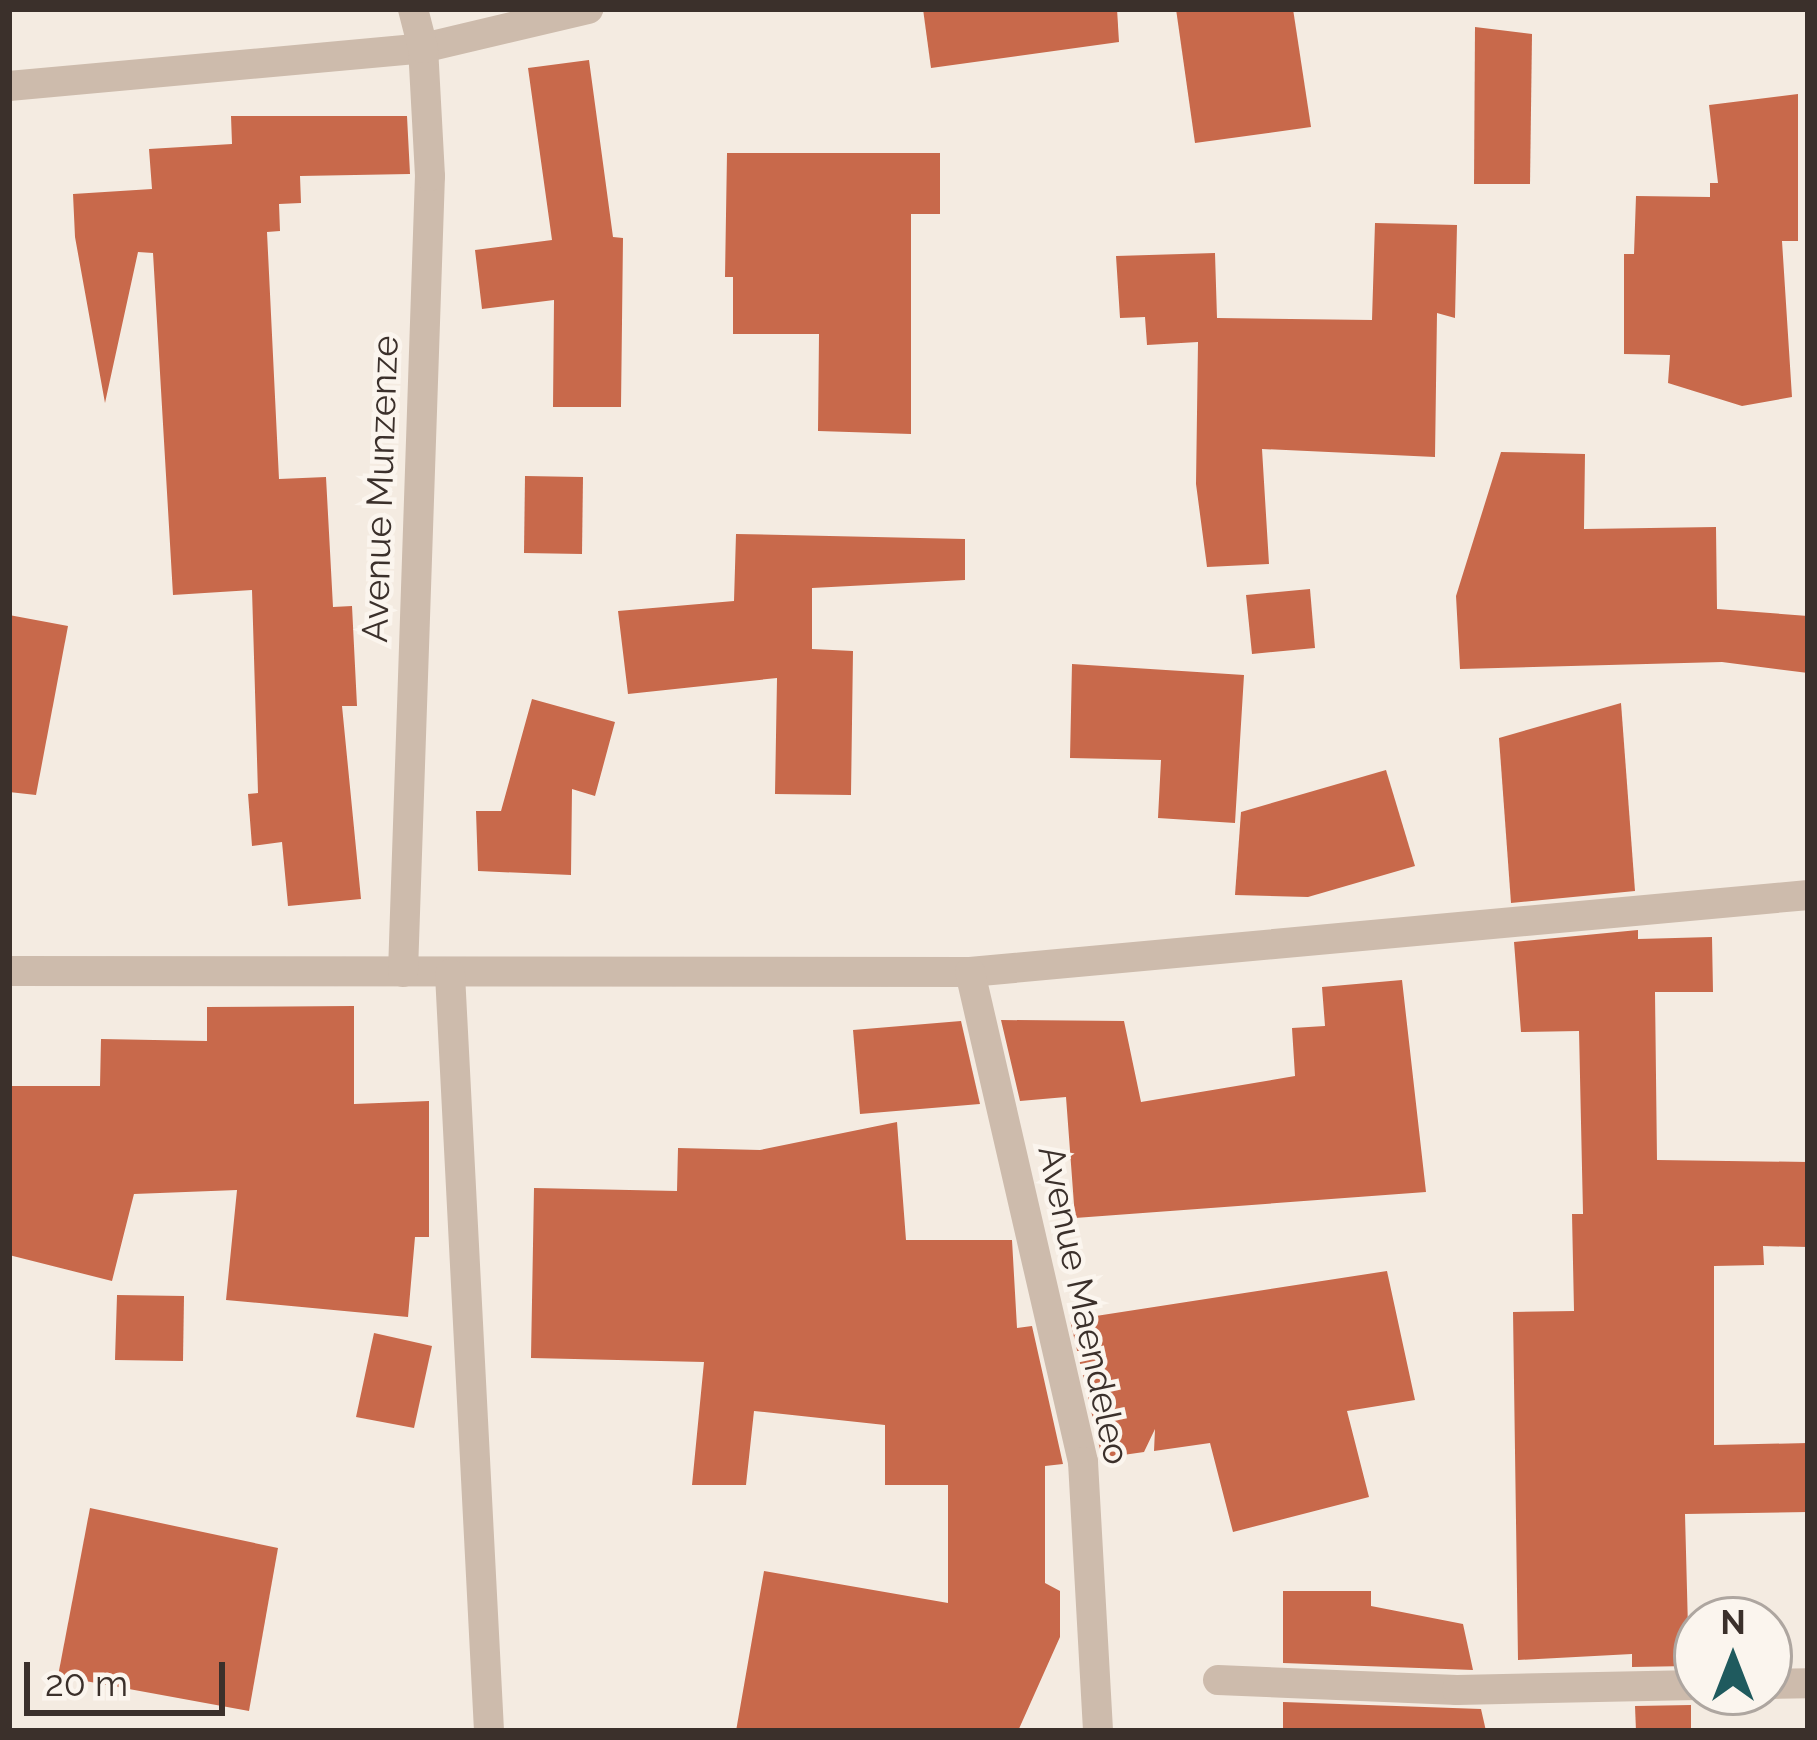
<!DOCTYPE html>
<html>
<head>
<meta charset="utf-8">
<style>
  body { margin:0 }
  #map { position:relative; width:1817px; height:1740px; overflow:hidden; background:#f4ebe1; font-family:Raleway,sans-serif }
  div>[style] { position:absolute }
  .building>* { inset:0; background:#c8694b }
  .street>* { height:30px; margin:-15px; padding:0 15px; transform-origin:15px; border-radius:15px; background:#cdbbac }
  span { translate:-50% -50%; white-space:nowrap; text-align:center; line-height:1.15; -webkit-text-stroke:9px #fbf5ee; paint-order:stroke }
  .street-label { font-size:36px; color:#3b302b }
  .frame { position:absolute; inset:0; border:12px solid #3b302b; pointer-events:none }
  .north { position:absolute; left:1673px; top:1596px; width:120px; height:120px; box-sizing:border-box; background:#fbf5ee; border:3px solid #aea6a0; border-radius:50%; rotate:0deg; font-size:33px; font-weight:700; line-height:48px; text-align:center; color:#3b302b }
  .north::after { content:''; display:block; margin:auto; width:42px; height:54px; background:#1f5a5e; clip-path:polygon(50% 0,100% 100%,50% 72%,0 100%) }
  .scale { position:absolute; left:24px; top:1662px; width:201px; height:54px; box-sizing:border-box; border:6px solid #3b302b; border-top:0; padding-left:15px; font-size:36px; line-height:42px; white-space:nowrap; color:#3b302b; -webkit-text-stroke:9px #fbf5ee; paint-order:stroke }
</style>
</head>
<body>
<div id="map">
  <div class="building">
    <i style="clip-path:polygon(923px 9px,1117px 9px,1119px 42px,931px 68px)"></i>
    <i style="clip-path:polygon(1176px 9px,1293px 9px,1311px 127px,1195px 143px)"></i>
    <i style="clip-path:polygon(1475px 27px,1532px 34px,1530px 184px,1474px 184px)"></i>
    <i style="clip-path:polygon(589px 60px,613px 237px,623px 238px,621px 407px,553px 407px,554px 300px,482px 309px,475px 250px,552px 240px,528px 68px)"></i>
    <i style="clip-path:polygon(1798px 94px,1798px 241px,1782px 241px,1792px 397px,1742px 406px,1668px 383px,1670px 355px,1624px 354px,1624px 254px,1634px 254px,1636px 196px,1710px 197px,1710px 183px,1718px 183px,1709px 105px)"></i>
    <i style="clip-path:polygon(231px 116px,407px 116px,410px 174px,300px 176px,301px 203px,279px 204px,280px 231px,267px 232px,279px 479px,326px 477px,333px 607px,352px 606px,357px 706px,342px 706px,361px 899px,288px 906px,282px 842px,252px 846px,248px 794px,258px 793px,252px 590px,173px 595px,153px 253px,138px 252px,105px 403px,75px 237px,73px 194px,152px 189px,149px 149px,232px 144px)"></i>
    <i style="clip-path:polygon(727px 153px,940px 153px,940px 214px,911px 214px,911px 434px,818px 431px,819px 334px,733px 334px,733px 277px,725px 277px)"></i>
    <i style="clip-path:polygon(1375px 223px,1457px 225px,1455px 318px,1437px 313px,1435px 457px,1262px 449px,1269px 564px,1207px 567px,1196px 484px,1198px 342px,1147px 345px,1145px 317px,1120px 318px,1116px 256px,1215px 253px,1217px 318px,1372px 320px)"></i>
    <i style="clip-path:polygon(1501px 452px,1585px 454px,1584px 529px,1716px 527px,1717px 609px,1808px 616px,1808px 673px,1722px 662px,1460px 669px,1456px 596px)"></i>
    <i style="clip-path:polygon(525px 476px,583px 477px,582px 554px,524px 553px)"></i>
    <i style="clip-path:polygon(736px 534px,965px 539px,965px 580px,812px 588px,812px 649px,853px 651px,851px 795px,775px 794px,777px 678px,628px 694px,618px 611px,734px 601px)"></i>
    <i style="clip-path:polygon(1310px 589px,1315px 648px,1252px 654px,1246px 595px)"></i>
    <i style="clip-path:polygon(9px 615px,68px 626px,36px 795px,9px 792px)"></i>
    <i style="clip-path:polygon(1072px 664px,1244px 675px,1235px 823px,1158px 818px,1161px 760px,1070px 758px)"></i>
    <i style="clip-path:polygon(532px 699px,615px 722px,595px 796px,572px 789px,571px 875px,478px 871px,476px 811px,501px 811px)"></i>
    <i style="clip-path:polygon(1621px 703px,1635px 891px,1511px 903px,1499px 738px)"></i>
    <i style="clip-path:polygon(1386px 770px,1415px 866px,1308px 897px,1235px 895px,1241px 812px)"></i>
    <i style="clip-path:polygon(1638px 930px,1638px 939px,1712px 937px,1713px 992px,1655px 992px,1657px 1160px,1808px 1162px,1808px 1247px,1763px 1246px,1764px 1265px,1714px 1266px,1714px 1445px,1808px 1443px,1808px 1512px,1685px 1514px,1689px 1666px,1632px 1667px,1632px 1654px,1518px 1660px,1513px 1312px,1574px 1311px,1572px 1214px,1583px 1214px,1579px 1031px,1521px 1032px,1514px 942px)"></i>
    <i style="clip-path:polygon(1402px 980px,1426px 1192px,1075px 1218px,1066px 1097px,1020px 1101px,1001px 1020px,1124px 1021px,1141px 1102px,1295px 1076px,1292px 1028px,1325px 1026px,1322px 987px)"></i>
    <i style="clip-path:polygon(354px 1006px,354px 1104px,429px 1101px,429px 1237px,415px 1237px,408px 1317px,226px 1300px,237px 1190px,134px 1194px,112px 1281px,9px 1255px,9px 1086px,100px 1086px,101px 1039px,207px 1041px,207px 1007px)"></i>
    <i style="clip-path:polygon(961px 1021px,980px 1104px,860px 1114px,853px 1030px)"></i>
    <i style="clip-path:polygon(897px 1122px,906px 1240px,1012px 1240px,1017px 1328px,1032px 1326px,1063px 1464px,1045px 1466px,1045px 1583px,1060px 1591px,1060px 1637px,1018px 1731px,736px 1731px,764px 1571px,948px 1603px,948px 1485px,885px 1485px,885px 1425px,754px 1411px,746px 1485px,692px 1485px,704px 1362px,531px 1358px,534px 1188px,677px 1191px,678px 1148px,760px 1150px)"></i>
    <i style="clip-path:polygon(1387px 1271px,1415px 1400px,1347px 1411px,1369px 1497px,1233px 1532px,1210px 1443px,1154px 1451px,1155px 1429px,1144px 1452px,1102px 1458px,1070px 1320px)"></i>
    <i style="clip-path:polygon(117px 1295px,184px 1296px,183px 1361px,115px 1360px)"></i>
    <i style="clip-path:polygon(374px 1333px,432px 1346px,414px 1428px,356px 1417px)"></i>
    <i style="clip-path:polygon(90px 1508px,278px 1548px,249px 1711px,58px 1676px)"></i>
    <i style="clip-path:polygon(1283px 1591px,1371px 1591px,1371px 1606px,1463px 1624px,1473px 1670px,1283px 1663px)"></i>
    <i style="clip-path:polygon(1283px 1702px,1481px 1709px,1486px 1731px,1283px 1731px)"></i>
    <i style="clip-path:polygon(1691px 1705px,1691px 1731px,1636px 1731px,1635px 1706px)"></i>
  </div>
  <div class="street">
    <i style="left:9px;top:86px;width:416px;rotate:-5.2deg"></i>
    <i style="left:423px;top:48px;width:170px;rotate:-13.3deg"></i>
    <i style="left:9px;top:971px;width:961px;rotate:0.06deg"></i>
    <i style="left:970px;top:972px;width:842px;rotate:-5.25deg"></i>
    <i style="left:403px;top:972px;width:796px;rotate:-88.06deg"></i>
    <i style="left:430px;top:176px;width:128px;rotate:-93.1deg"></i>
    <i style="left:423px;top:48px;width:40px;rotate:-104.4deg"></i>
    <i style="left:970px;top:972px;width:503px;rotate:77.01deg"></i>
    <i style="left:1083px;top:1462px;width:269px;rotate:86.8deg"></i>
    <i style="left:450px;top:974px;width:758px;rotate:87.05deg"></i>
    <i style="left:1218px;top:1680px;width:239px;rotate:2.4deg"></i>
    <i style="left:1457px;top:1690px;width:240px;rotate:-1.2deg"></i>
    <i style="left:1769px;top:1684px;width:39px;rotate:-1deg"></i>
  </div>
  <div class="street-label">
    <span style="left:380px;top:489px;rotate:-88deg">Avenue Munzenze</span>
    <span style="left:1084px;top:1305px;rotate:78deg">Avenue Maendeleo</span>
  </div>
  <div class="frame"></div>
  <div class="north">N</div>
  <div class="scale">20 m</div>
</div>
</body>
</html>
